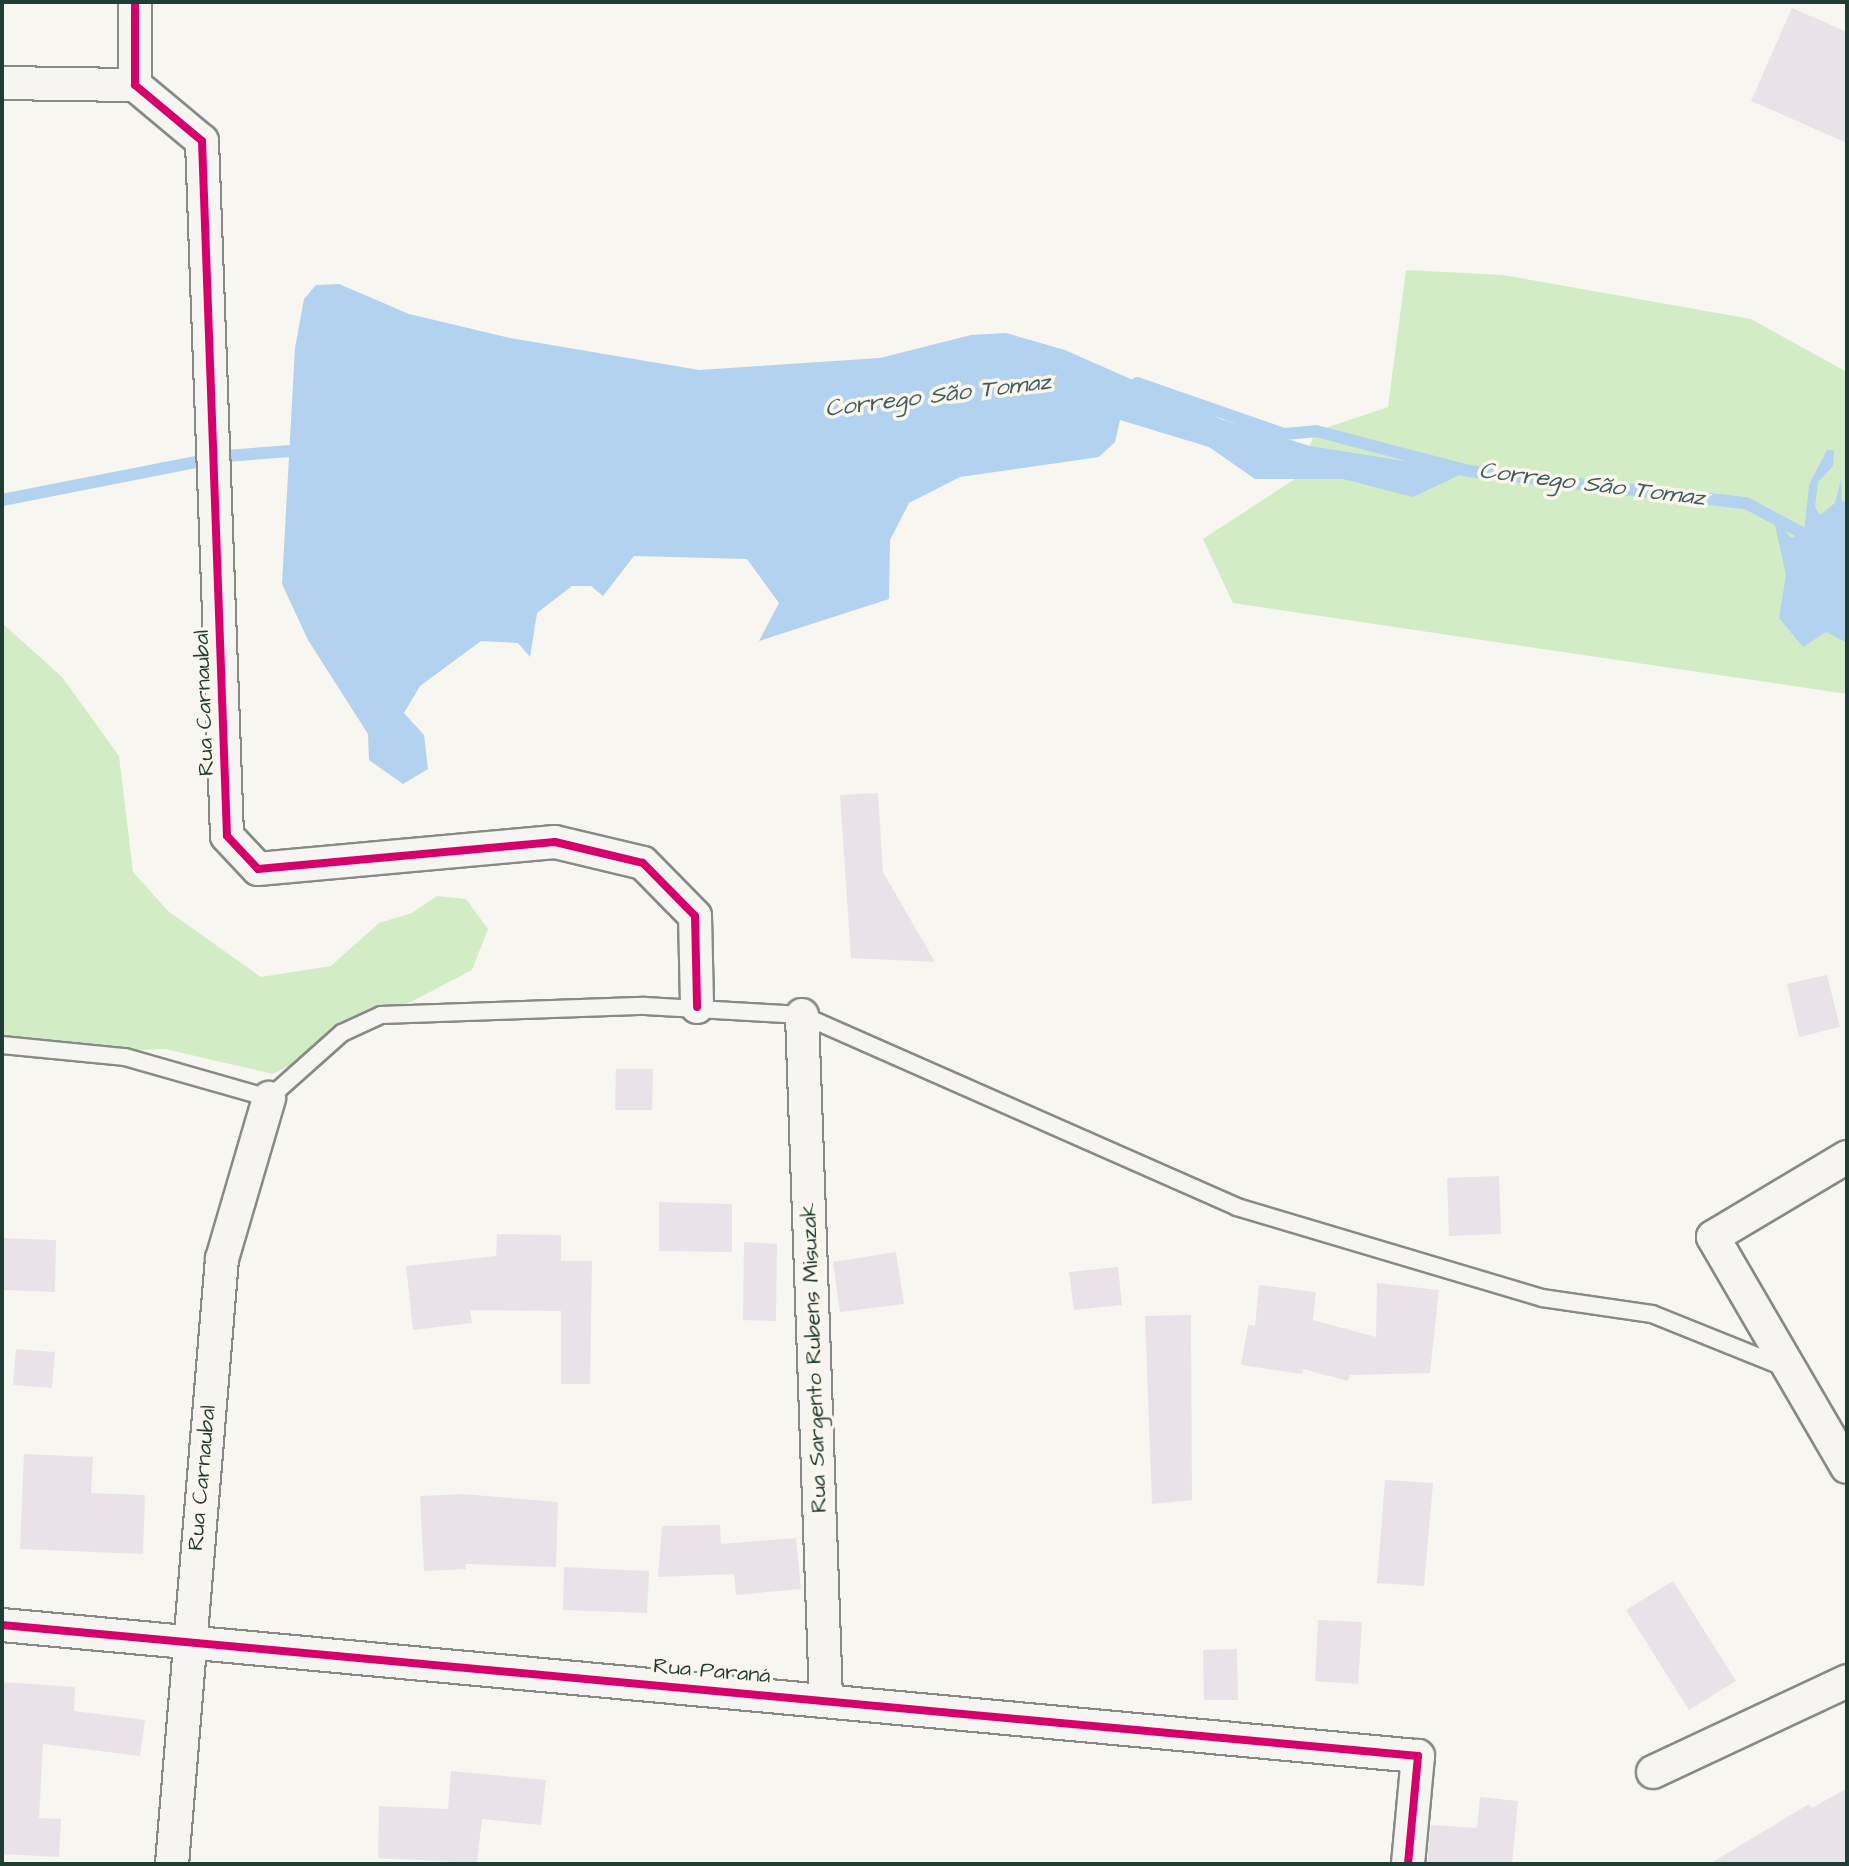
<!DOCTYPE html>
<html>
<head>
<meta charset="utf-8">
<style>
  body { margin:0 }
  #map { position:relative; width:1849px; height:1866px; overflow:hidden; background:#f8f6f0; font-family:"Architects Daughter",sans-serif }
  div>[style] { position:absolute }
  .green>* { inset:0; background:#d2ecc6 }
  .water>* { inset:0; background:#b2d2ef }
  .stream>* { height:12px; margin:-6px; padding:0 6px; transform-origin:6px; border-radius:6px; background:#b2d2ef }
  .building>* { inset:0; background:#e9e3e9 }
  .roads { filter:drop-shadow(2px 0 #868b86) drop-shadow(-2px 0 #868b86) drop-shadow(0 2px #868b86) drop-shadow(0 -2px #868b86) }
  .lane>* { height:16px; margin:-8px; padding:0 8px; transform-origin:8px; border-radius:8px; background:#f6f5f1 }
  .street>* { height:32px; margin:-16px; padding:0 16px; transform-origin:16px; border-radius:16px; background:#f6f5f1 }
  .cycleway>* { height:8px; margin:-4px; padding:0 4px; transform-origin:4px; border-radius:4px; background:#d6006c }
  span { translate:-50% -50%; white-space:nowrap; text-align:center; line-height:1.15; -webkit-text-stroke:7px #fbf7ec; paint-order:stroke }
  .street-label { font-size:22px; color:#1f3d34 }
  .water-label { font-size:24px; color:#3c5e63; font-style:italic }
  .frame { position:absolute; inset:0; border:4px solid #1f3d34; pointer-events:none }
</style>
</head>
<body>
<div id="map">
  <div class="green">
    <i style="clip-path:polygon(1406px 270px,1503px 275px,1751px 319px,1847px 372px,1847px 694px,1233px 603px,1203px 539px,1295px 479px,1316px 431px,1388px 407px)"></i>
    <i style="clip-path:polygon(2px 623px,62px 677px,119px 756px,133px 872px,168px 911px,261px 977px,331px 966px,379px 923px,412px 913px,437px 896px,466px 899px,488px 929px,472px 970px,273px 1074px,165px 1049px,2px 1055px)"></i>
  </div>
  <div class="water">
    <i style="clip-path:polygon(339px 284px,409px 314px,510px 338px,699px 370px,880px 358px,971px 335px,1006px 333px,1065px 350px,1221px 419px,1310px 446px,1468px 471px,1413px 497px,1343px 479px,1255px 479px,1209px 447px,1120px 420px,1115px 442px,1099px 457px,960px 477px,909px 503px,890px 540px,889px 599px,759px 641px,779px 603px,747px 559px,634px 556px,603px 596px,591px 586px,572px 586px,537px 613px,530px 657px,518px 643px,481px 641px,420px 686px,404px 713px,424px 735px,428px 769px,403px 784px,369px 760px,368px 734px,308px 640px,282px 584px,295px 348px,304px 299px,316px 285px)"></i>
    <i style="clip-path:polygon(1827px 450px,1834px 450px,1833px 466px,1818px 482px,1815px 507px,1820px 515px,1835px 503px,1841px 479px,1842px 502px,1847px 500px,1847px 643px,1826px 632px,1803px 647px,1779px 618px,1786px 575px,1773px 516px,1791px 538px,1804px 533px,1809px 485px)"></i>
  </div>
  <div class="stream">
    <i style="left:1137px;top:383px;width:156px;rotate:19.1deg"></i>
    <i style="left:1284px;top:434px;width:32px;rotate:-5deg"></i>
    <i style="left:1316px;top:431px;width:157px;rotate:14.7deg"></i>
    <i style="left:1468px;top:471px;width:280px;rotate:6.6deg"></i>
    <i style="left:1746px;top:503px;width:81px;rotate:28.2deg"></i>
    <i style="left:2px;top:500px;width:228px;rotate:-11.1deg"></i>
    <i style="left:226px;top:456px;width:78px;rotate:-4.4deg"></i>
  </div>
  <div class="building">
    <i style="clip-path:polygon(1792px 8px,1847px 32px,1847px 143px,1751px 101px)"></i>
    <i style="clip-path:polygon(878px 793px,883px 872px,935px 962px,851px 958px,840px 795px)"></i>
    <i style="clip-path:polygon(1827px 975px,1840px 1027px,1799px 1037px,1787px 984px)"></i>
    <i style="clip-path:polygon(616px 1069px,653px 1069px,652px 1110px,615px 1110px)"></i>
    <i style="clip-path:polygon(1499px 1176px,1501px 1234px,1449px 1236px,1447px 1178px)"></i>
    <i style="clip-path:polygon(659px 1202px,732px 1204px,732px 1252px,659px 1251px)"></i>
    <i style="clip-path:polygon(497px 1234px,561px 1235px,561px 1261px,592px 1261px,590px 1384px,561px 1384px,561px 1311px,470px 1310px,472px 1323px,413px 1330px,406px 1266px,496px 1256px)"></i>
    <i style="clip-path:polygon(2px 1238px,56px 1240px,55px 1292px,2px 1290px)"></i>
    <i style="clip-path:polygon(744px 1242px,777px 1244px,776px 1321px,743px 1320px)"></i>
    <i style="clip-path:polygon(896px 1252px,904px 1304px,840px 1312px,833px 1262px)"></i>
    <i style="clip-path:polygon(1118px 1267px,1122px 1305px,1074px 1310px,1069px 1272px)"></i>
    <i style="clip-path:polygon(1377px 1283px,1439px 1290px,1430px 1373px,1350px 1375px,1348px 1381px,1303px 1369px,1302px 1374px,1241px 1365px,1248px 1325px,1255px 1326px,1259px 1285px,1316px 1292px,1313px 1320px,1376px 1337px)"></i>
    <i style="clip-path:polygon(1191px 1315px,1192px 1500px,1152px 1504px,1145px 1316px)"></i>
    <i style="clip-path:polygon(16px 1349px,55px 1352px,52px 1388px,13px 1385px)"></i>
    <i style="clip-path:polygon(24px 1454px,93px 1457px,91px 1493px,145px 1495px,143px 1554px,20px 1549px)"></i>
    <i style="clip-path:polygon(1385px 1480px,1433px 1483px,1424px 1586px,1377px 1583px)"></i>
    <i style="clip-path:polygon(463px 1494px,558px 1502px,556px 1567px,466px 1564px,466px 1569px,424px 1571px,420px 1496px)"></i>
    <i style="clip-path:polygon(720px 1525px,721px 1544px,796px 1538px,801px 1589px,736px 1595px,734px 1574px,658px 1577px,662px 1526px)"></i>
    <i style="clip-path:polygon(564px 1567px,649px 1571px,647px 1613px,563px 1610px)"></i>
    <i style="clip-path:polygon(1673px 1581px,1736px 1681px,1689px 1710px,1626px 1610px)"></i>
    <i style="clip-path:polygon(1318px 1620px,1362px 1622px,1358px 1684px,1315px 1681px)"></i>
    <i style="clip-path:polygon(1237px 1649px,1238px 1700px,1204px 1700px,1203px 1650px)"></i>
    <i style="clip-path:polygon(2px 1682px,75px 1687px,74px 1711px,145px 1720px,140px 1756px,43px 1744px,39px 1818px,61px 1819px,59px 1857px,2px 1854px)"></i>
    <i style="clip-path:polygon(451px 1771px,546px 1780px,541px 1825px,482px 1819px,477px 1863px,378px 1858px,379px 1806px,448px 1809px)"></i>
    <i style="clip-path:polygon(1847px 1788px,1847px 1864px,1709px 1864px,1809px 1804px,1812px 1808px)"></i>
    <i style="clip-path:polygon(1480px 1797px,1518px 1801px,1512px 1864px,1427px 1864px,1431px 1825px,1477px 1828px)"></i>
  </div>
  <div class="roads">
    <div class="lane">
      <i style="left:2px;top:1045px;width:124px;rotate:5.6deg"></i>
      <i style="left:125px;top:1057px;width:150px;rotate:15.9deg"></i>
      <i style="left:269px;top:1098px;width:98px;rotate:-41.7deg"></i>
      <i style="left:342px;top:1033px;width:43px;rotate:-24.8deg"></i>
      <i style="left:381px;top:1015px;width:264px;rotate:-2deg"></i>
      <i style="left:645px;top:1006px;width:157px;rotate:3.3deg"></i>
      <i style="left:802px;top:1015px;width:475px;rotate:23.8deg"></i>
      <i style="left:1237px;top:1207px;width:318px;rotate:16.6deg"></i>
      <i style="left:1542px;top:1298px;width:111px;rotate:8.3deg"></i>
      <i style="left:1652px;top:1314px;width:144px;rotate:21.9deg"></i>
    </div>
    <div class="street">
      <i style="left:135px;top:2px;width:83px;rotate:90deg"></i>
      <i style="left:135px;top:85px;width:87px;rotate:39.9deg"></i>
      <i style="left:202px;top:141px;width:695px;rotate:87.94deg"></i>
      <i style="left:227px;top:836px;width:45px;rotate:46.8deg"></i>
      <i style="left:258px;top:869px;width:298px;rotate:-5.2deg"></i>
      <i style="left:555px;top:842px;width:90px;rotate:13.4deg"></i>
      <i style="left:643px;top:863px;width:74px;rotate:45.5deg"></i>
      <i style="left:695px;top:916px;width:91px;rotate:88.7deg"></i>
      <i style="left:2px;top:83px;width:133px;rotate:0.9deg"></i>
      <i style="left:802px;top:1015px;width:685px;rotate:87.99deg"></i>
      <i style="left:1847px;top:1157px;width:156px;rotate:149.2deg"></i>
      <i style="left:1713px;top:1237px;width:266px;rotate:59.8deg"></i>
      <i style="left:2px;top:1625px;width:1422px;rotate:5.29deg"></i>
      <i style="left:1418px;top:1756px;width:108px;rotate:95.3deg"></i>
      <i style="left:1653px;top:1772px;width:214px;rotate:-25.1deg"></i>
      <i style="left:172px;top:1864px;width:607px;rotate:-85.28deg"></i>
      <i style="left:222px;top:1259px;width:168px;rotate:-73.7deg"></i>
    </div>
  </div>
  <div class="cycleway">
    <i style="left:135px;top:2px;width:83px;rotate:90deg"></i>
    <i style="left:135px;top:85px;width:87px;rotate:39.9deg"></i>
    <i style="left:202px;top:141px;width:695px;rotate:87.94deg"></i>
    <i style="left:227px;top:836px;width:45px;rotate:46.8deg"></i>
    <i style="left:258px;top:869px;width:298px;rotate:-5.2deg"></i>
    <i style="left:555px;top:842px;width:90px;rotate:13.4deg"></i>
    <i style="left:643px;top:863px;width:74px;rotate:45.5deg"></i>
    <i style="left:695px;top:916px;width:91px;rotate:88.7deg"></i>
    <i style="left:2px;top:1625px;width:1422px;rotate:5.29deg"></i>
    <i style="left:1418px;top:1756px;width:108px;rotate:95.3deg"></i>
  </div>
  <div class="street-label">
    <span style="left:204px;top:703px;rotate:-92deg">Rua Carnaubal</span>
    <span style="left:814px;top:1358px;rotate:-92deg">Rua Sargento Rubens Misuzak</span>
    <span style="left:202px;top:1478px;rotate:-85deg">Rua Carnaubal</span>
    <span style="left:712px;top:1671px;rotate:5deg">Rua Paraná</span>
  </div>
  <div class="water-label">
    <span style="left:938px;top:396px;rotate:-7deg">Corrego São Tomaz</span>
    <span style="left:1592px;top:485px;rotate:7deg">Corrego São Tomaz</span>
  </div>
  <div class="frame"></div>
</div>
</body>
</html>
